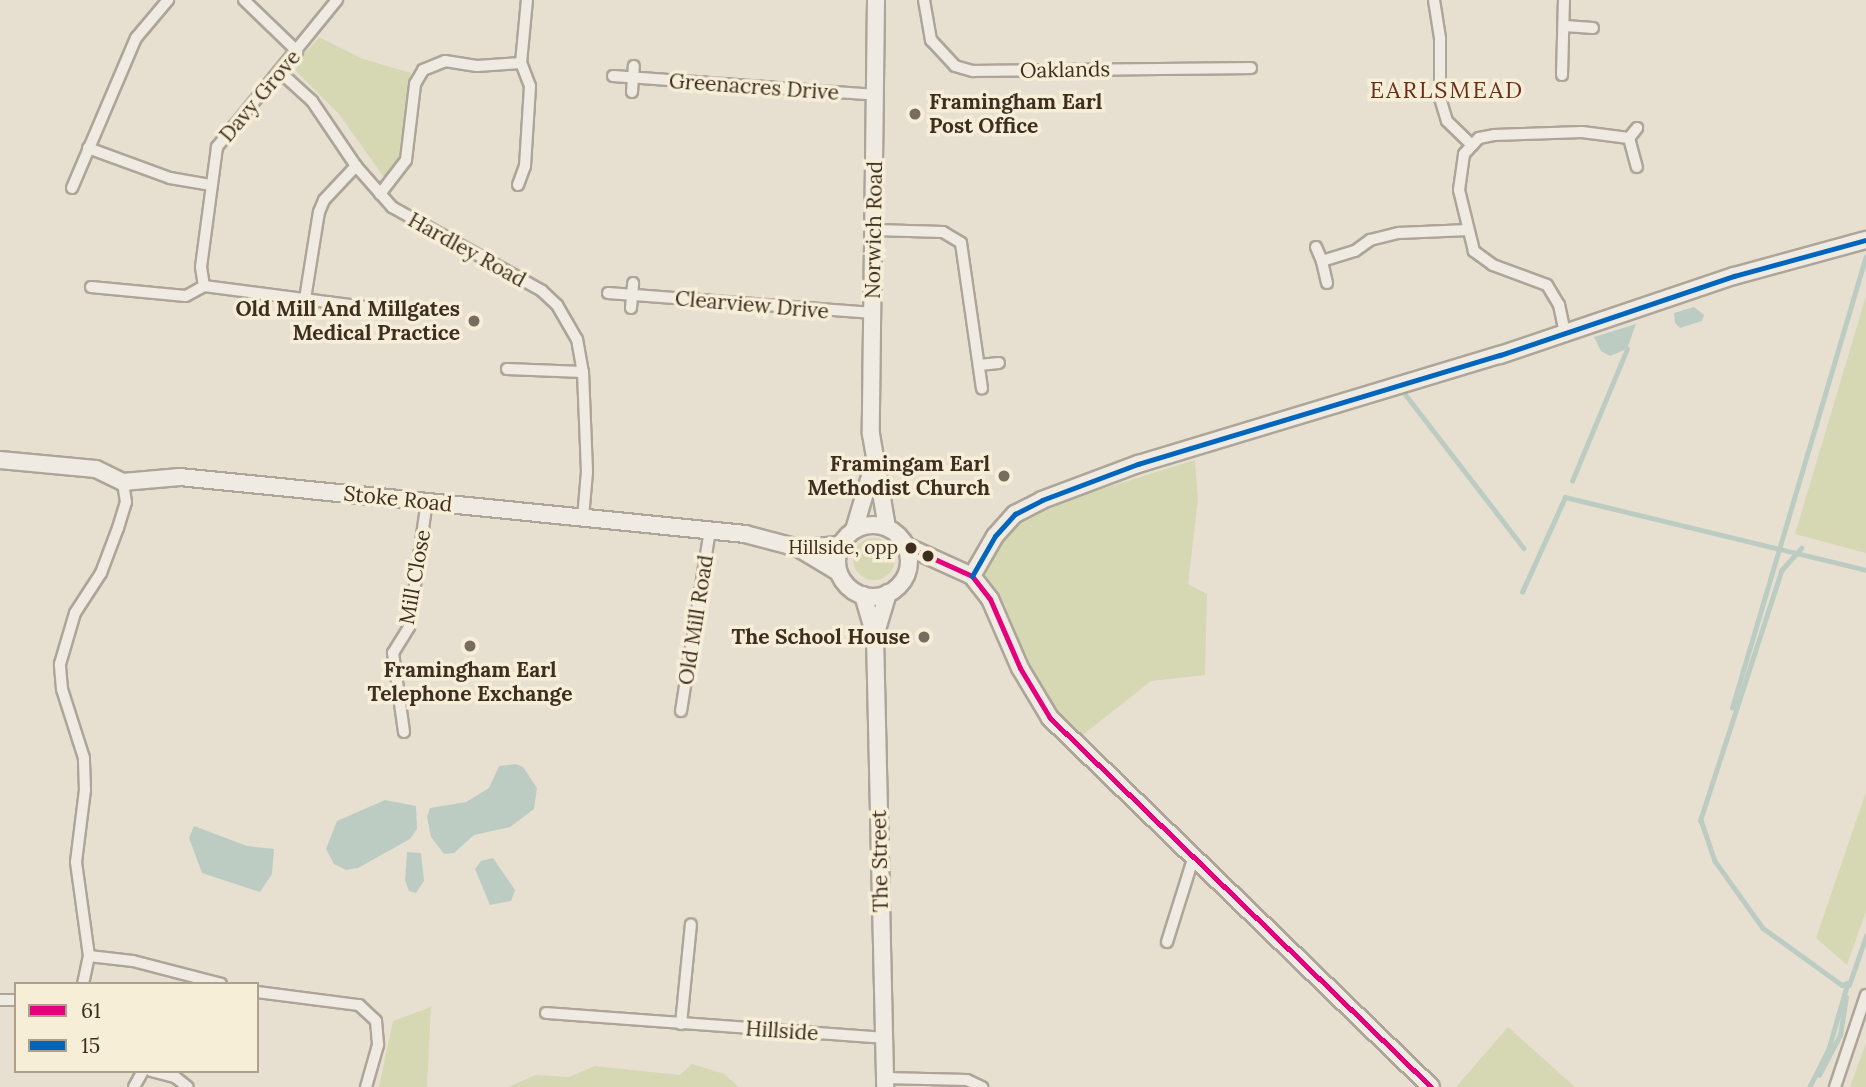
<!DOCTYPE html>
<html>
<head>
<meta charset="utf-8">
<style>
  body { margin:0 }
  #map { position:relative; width:1866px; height:1087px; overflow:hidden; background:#e7e0d1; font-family:Lora,serif }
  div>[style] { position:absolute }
  .green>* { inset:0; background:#d6d7b3 }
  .round { border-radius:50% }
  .water>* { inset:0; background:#bcccc2 }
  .stream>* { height:4.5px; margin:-2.25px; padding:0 2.25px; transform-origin:2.25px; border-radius:2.25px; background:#bcccc2 }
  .roads { filter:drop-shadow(2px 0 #ada599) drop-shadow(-2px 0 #ada599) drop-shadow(0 2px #ada599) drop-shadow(0 -2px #ada599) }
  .street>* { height:10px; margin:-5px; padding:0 5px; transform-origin:5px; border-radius:5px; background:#efebe3 }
  .secondary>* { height:16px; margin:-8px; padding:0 8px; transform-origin:8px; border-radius:8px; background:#efebe3 }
  .secondary>.ring { margin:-8px; padding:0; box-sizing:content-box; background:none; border:16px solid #efebe3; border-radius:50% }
  .bus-1>* { height:5px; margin:-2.5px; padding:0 2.5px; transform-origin:2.5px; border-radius:2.5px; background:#e5007d }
  .bus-2>* { height:5px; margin:-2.5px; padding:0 2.5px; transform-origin:2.5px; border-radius:2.5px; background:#0065bd }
  .dots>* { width:19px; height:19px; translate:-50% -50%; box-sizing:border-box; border:4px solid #f7eed8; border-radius:50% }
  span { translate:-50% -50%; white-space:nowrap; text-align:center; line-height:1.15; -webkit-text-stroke:7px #f7eed8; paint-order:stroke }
  .bus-label { font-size:19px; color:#3d2e20 }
  .right { translate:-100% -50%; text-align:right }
  .street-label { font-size:21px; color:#3d2e20 }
  .poi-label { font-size:21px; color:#3d2e20; font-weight:700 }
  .left { translate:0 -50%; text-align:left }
  .neighbourhood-label { font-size:23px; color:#6b2e1e; letter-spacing:2px }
  .legend { position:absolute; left:14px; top:982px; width:245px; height:91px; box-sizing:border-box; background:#f7eed8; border:2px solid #ada18e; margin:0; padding:9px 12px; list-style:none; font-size:21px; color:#3d2e20 }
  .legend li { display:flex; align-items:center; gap:14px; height:35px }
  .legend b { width:35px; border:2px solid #ada18e }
</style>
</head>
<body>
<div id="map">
  <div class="green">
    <i style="clip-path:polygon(319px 37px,363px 59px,411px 73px,404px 143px,390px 176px,383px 176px,339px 114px,296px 71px,298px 61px)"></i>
    <i style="clip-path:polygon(1866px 296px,1866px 553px,1795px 534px)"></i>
    <i style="clip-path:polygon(1195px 460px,1198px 499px,1188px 584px,1207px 594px,1205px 675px,1151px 681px,1079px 738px,1040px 690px,982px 580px,1011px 528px,1028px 512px)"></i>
    <i class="round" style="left:853px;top:538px;width:42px;height:42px"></i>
    <i style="clip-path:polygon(1866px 792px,1866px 911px,1847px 965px,1816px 938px)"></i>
    <i style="clip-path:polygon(431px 1007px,427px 1087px,379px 1087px,393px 1021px)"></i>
    <i style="clip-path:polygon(1508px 1027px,1575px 1087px,1456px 1087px)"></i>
    <i style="clip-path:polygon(1866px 1043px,1866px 1087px,1850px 1087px)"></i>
    <i style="clip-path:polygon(692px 1064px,724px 1074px,739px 1087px,508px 1087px,536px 1075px,569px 1077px,595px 1066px,680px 1075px)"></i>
  </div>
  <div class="water">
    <i style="clip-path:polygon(1694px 307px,1704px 315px,1702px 321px,1680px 328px,1675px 323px,1674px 313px)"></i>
    <i style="clip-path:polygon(1636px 324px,1627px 349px,1610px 356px,1601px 351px,1594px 337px)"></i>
    <i style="clip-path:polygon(516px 764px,523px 767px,537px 788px,534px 809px,510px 827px,474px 835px,454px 853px,444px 854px,431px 837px,427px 817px,430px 808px,466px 802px,489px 788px,499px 766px)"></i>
    <i style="clip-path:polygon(385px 800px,416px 806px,417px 829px,410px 839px,358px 868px,346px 870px,334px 864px,326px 849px,337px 821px)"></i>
    <i style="clip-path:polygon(194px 826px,247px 846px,274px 849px,272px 874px,260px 892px,202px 873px,189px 838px)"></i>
    <i style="clip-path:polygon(407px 852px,421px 853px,424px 881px,416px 893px,409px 891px,405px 880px)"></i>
    <i style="clip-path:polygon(493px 858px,515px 890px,511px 901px,490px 905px,475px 869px,481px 861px)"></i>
  </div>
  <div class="stream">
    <i style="left:1406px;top:395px;width:193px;rotate:52.4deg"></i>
    <i style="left:1572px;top:481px;width:143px;rotate:-67.4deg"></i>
    <i style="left:1802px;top:548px;width:30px;rotate:132deg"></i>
    <i style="left:1782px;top:570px;width:263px;rotate:108deg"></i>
    <i style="left:1701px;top:820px;width:43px;rotate:71.1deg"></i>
    <i style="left:1715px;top:861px;width:82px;rotate:54.4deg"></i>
    <i style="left:1763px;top:928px;width:97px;rotate:35.8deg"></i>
    <i style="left:1842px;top:985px;width:6px;rotate:-18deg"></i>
    <i style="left:1848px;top:983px;width:69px;rotate:106.1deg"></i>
    <i style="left:1829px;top:1049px;width:42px;rotate:116.6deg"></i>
    <i style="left:1522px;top:592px;width:104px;rotate:-65.6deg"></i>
    <i style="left:1565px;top:497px;width:310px;rotate:13.6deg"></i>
    <i style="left:1732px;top:708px;width:470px;rotate:-73.5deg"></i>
    <i style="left:1849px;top:985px;width:52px;rotate:-70.9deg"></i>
    <i style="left:1819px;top:1075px;width:45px;rotate:-62.3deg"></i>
    <i style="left:1840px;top:1035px;width:38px;rotate:-81deg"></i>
  </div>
  <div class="roads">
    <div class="street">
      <i style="left:244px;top:0;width:74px;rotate:43.9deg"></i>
      <i style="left:924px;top:0;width:41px;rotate:80.1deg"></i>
      <i style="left:931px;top:40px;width:35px;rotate:47deg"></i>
      <i style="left:955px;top:66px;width:19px;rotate:16deg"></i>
      <i style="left:973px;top:71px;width:278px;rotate:-0.6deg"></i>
      <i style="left:1434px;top:0;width:39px;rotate:81deg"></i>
      <i style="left:1440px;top:39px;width:59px;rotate:90deg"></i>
      <i style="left:1440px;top:98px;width:24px;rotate:73deg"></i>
      <i style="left:1447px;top:121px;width:35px;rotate:44deg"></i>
      <i style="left:1565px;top:26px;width:28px;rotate:4deg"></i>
      <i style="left:279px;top:71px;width:45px;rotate:42.3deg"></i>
      <i style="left:312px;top:101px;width:78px;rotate:55.9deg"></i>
      <i style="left:356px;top:166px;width:55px;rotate:48.7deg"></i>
      <i style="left:392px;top:207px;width:172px;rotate:29.2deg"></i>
      <i style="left:542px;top:291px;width:21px;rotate:43deg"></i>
      <i style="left:557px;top:305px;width:39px;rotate:60deg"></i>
      <i style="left:577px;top:339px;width:34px;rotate:80deg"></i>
      <i style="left:1562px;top:75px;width:75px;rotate:-88.5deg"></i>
      <i style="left:613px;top:76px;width:264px;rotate:4.1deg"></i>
      <i style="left:632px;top:92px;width:26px;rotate:-86deg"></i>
      <i style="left:1629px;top:138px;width:30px;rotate:75deg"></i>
      <i style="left:88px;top:148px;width:87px;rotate:20.1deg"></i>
      <i style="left:170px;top:178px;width:42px;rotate:9.7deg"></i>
      <i style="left:518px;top:185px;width:20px;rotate:-70deg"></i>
      <i style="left:525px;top:166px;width:80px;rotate:-86.4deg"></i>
      <i style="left:530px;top:86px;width:25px;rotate:-111deg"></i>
      <i style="left:521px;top:63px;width:63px;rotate:-84.6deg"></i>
      <i style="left:72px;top:188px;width:163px;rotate:-66.9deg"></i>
      <i style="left:136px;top:38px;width:50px;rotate:-49.9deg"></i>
      <i style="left:380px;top:194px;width:43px;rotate:-52.6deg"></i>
      <i style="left:406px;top:160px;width:77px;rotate:-83.2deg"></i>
      <i style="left:415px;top:84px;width:16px;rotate:-60deg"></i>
      <i style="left:423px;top:70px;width:24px;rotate:-22deg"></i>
      <i style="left:445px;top:61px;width:32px;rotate:9deg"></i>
      <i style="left:477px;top:66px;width:44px;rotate:-3.9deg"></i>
      <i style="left:875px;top:230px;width:68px;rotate:1.7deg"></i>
      <i style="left:943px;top:232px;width:21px;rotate:31deg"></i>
      <i style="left:961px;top:243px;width:147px;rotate:81.8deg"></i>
      <i style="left:1316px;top:247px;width:15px;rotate:67deg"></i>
      <i style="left:1327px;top:283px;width:23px;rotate:-103deg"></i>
      <i style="left:1322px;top:261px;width:34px;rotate:-17deg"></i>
      <i style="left:1355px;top:251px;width:19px;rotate:-36deg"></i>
      <i style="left:1370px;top:240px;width:30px;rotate:-14deg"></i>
      <i style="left:1399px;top:233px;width:69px;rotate:-2.5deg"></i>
      <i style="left:204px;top:286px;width:19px;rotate:-99deg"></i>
      <i style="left:201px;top:267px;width:121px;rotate:-82.4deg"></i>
      <i style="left:217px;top:147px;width:190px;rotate:-50.8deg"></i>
      <i style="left:91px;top:287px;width:95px;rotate:5.4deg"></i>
      <i style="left:186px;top:296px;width:21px;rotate:-29deg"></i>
      <i style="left:204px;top:286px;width:178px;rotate:7.4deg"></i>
      <i style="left:608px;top:293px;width:266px;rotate:4.3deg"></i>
      <i style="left:305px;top:299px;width:88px;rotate:-80.9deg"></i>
      <i style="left:319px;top:212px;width:13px;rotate:-67deg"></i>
      <i style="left:324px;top:200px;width:47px;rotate:-46.7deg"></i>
      <i style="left:631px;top:308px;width:25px;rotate:-85deg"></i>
      <i style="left:1565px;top:333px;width:29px;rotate:-102deg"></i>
      <i style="left:1559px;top:305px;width:23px;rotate:-121deg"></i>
      <i style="left:1547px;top:285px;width:58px;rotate:-159.7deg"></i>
      <i style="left:1493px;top:265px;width:24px;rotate:-144deg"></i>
      <i style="left:1474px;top:251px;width:63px;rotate:-103.8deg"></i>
      <i style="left:1459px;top:190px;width:36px;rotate:-82deg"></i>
      <i style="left:1464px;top:154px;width:22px;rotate:-47deg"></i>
      <i style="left:1479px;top:138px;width:15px;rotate:-11deg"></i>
      <i style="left:1494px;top:135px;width:88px;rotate:-2deg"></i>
      <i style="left:1582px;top:132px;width:47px;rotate:7.3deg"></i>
      <i style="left:1629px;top:138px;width:13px;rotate:-51deg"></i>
      <i style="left:979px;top:365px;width:20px;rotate:-6deg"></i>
      <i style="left:507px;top:369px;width:76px;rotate:2.3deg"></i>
      <i style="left:583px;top:372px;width:100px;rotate:87.7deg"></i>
      <i style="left:587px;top:472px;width:46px;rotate:95deg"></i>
      <i style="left:681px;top:711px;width:184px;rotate:-80.9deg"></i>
      <i style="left:404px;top:732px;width:80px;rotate:-97.9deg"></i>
      <i style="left:393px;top:653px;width:31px;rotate:-58deg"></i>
      <i style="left:409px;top:627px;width:127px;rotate:-81.9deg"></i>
      <i style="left:1167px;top:942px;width:87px;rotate:-72.6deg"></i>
      <i style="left:89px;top:956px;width:44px;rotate:6.5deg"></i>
      <i style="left:133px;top:961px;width:91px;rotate:14.6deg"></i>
      <i style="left:83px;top:984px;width:29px;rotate:-78deg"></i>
      <i style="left:89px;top:956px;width:95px;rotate:-97.9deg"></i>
      <i style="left:76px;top:862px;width:73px;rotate:-82.9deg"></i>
      <i style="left:85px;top:790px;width:32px;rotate:-92deg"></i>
      <i style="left:84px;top:758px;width:72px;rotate:-107.7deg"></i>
      <i style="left:62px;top:689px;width:25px;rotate:-95deg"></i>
      <i style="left:60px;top:664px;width:53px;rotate:-73.6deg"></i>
      <i style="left:75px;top:613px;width:48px;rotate:-57deg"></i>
      <i style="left:101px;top:573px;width:48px;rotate:-69.3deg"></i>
      <i style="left:118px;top:528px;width:27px;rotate:-73deg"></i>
      <i style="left:126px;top:502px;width:20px;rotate:-99deg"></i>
      <i style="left:257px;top:992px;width:103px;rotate:7.3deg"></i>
      <i style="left:359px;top:1005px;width:23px;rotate:43deg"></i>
      <i style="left:376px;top:1021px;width:24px;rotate:85deg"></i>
      <i style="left:378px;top:1045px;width:44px;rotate:105.9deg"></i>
      <i style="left:0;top:1000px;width:16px"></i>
      <i style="left:546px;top:1013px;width:339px;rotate:4.2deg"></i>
      <i style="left:681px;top:1024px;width:100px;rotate:-84.3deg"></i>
      <i style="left:151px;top:1071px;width:25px;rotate:14deg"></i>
      <i style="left:175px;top:1077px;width:16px;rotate:38deg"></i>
      <i style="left:885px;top:1078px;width:82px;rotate:1.4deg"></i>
      <i style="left:967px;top:1080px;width:17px;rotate:25deg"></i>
      <i style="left:134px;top:1087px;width:18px;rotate:-61deg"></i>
      <i style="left:1835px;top:1087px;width:97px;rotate:-71.4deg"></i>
    </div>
    <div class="secondary">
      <i style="left:876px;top:0;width:434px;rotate:90.7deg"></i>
      <i style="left:871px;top:434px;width:95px;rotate:80.3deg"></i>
      <i style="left:0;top:460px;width:96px;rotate:5.4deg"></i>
      <i style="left:96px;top:469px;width:30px;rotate:26deg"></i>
      <i style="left:123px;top:482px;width:57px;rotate:-5deg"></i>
      <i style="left:180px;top:477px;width:568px;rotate:5.76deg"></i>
      <i style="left:745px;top:534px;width:55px;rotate:14.8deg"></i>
      <i style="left:798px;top:548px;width:47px;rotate:31deg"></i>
      <i class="ring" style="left:837px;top:525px;width:56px;height:56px"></i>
      <i style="left:854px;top:530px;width:59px;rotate:-73.4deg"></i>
      <i style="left:906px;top:546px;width:72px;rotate:24.4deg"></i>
      <i style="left:972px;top:576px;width:29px;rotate:52deg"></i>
      <i style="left:990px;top:599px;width:75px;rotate:66.5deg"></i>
      <i style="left:1020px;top:668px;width:58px;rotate:59deg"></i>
      <i style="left:1050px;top:718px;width:530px;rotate:44.08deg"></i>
      <i style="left:798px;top:548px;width:42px;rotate:-4.1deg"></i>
      <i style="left:972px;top:576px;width:46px;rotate:-60.1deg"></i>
      <i style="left:995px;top:536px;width:30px;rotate:-48deg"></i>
      <i style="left:1015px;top:514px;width:30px;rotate:-27deg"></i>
      <i style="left:1042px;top:500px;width:103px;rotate:-20.6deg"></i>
      <i style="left:1138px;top:464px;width:378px;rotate:-16.8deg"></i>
      <i style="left:1500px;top:355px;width:247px;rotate:-18.7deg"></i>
      <i style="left:1734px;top:276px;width:137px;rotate:-15.3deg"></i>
      <i style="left:863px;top:595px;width:43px;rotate:73.7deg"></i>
      <i style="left:875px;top:636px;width:451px;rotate:88.7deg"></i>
      <i style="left:875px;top:636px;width:45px;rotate:-73.2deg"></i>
    </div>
  </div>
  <div class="bus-1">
    <i style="left:906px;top:546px;width:72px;rotate:24.4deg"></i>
    <i style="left:972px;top:576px;width:29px;rotate:52deg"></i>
    <i style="left:990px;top:599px;width:75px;rotate:66.5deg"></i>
    <i style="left:1020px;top:668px;width:58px;rotate:59deg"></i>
    <i style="left:1050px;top:718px;width:530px;rotate:44.08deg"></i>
  </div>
  <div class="bus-2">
    <i style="left:972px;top:576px;width:46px;rotate:-60.1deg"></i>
    <i style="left:995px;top:536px;width:30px;rotate:-48deg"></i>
    <i style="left:1015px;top:514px;width:30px;rotate:-27deg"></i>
    <i style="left:1042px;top:500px;width:103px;rotate:-20.6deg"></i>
    <i style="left:1138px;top:464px;width:378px;rotate:-16.8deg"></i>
    <i style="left:1500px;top:355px;width:247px;rotate:-18.7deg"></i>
    <i style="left:1734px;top:276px;width:137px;rotate:-15.3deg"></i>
  </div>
  <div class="dots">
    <i style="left:915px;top:114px;background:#786c5e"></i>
    <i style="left:474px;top:321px;background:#786c5e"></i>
    <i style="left:1004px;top:476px;background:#786c5e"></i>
    <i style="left:911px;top:548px;background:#3d2e20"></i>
    <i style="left:928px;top:556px;background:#3d2e20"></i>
    <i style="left:924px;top:637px;background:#786c5e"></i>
    <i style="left:470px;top:646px;background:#786c5e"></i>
  </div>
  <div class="bus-label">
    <span class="right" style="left:898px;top:548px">Hillside, opp</span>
  </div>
  <div class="street-label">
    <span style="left:1065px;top:70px;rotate:-1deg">Oaklands</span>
    <span style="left:754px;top:87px;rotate:4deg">Greenacres Drive</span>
    <span style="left:260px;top:96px;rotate:-50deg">Davy Grove</span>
    <span style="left:874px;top:230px;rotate:-89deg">Norwich Road</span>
    <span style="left:467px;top:250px;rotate:29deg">Hardley Road</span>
    <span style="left:752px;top:305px;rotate:5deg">Clearview Drive</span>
    <span style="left:398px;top:499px;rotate:6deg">Stoke Road</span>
    <span style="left:415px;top:577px;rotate:-80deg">Mill Close</span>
    <span style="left:696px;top:620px;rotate:-81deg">Old Mill Road</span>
    <span style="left:880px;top:861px;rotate:-91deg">The Street</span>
    <span style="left:782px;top:1031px;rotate:4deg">Hillside</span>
  </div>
  <div class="poi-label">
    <span class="left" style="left:929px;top:114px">Framingham Earl<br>Post Office</span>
    <span class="right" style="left:460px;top:321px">Old Mill And Millgates<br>Medical Practice</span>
    <span class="right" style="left:990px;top:476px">Framingam Earl<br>Methodist Church</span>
    <span class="right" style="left:910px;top:637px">The School House</span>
    <span style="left:470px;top:682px">Framingham Earl<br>Telephone Exchange</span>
  </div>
  <div class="neighbourhood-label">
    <span style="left:1447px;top:90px">EARLSMEAD</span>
  </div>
  <ul class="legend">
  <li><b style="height:9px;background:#e5007d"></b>61</li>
  <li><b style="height:9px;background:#0065bd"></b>15</li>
  </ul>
</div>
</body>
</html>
